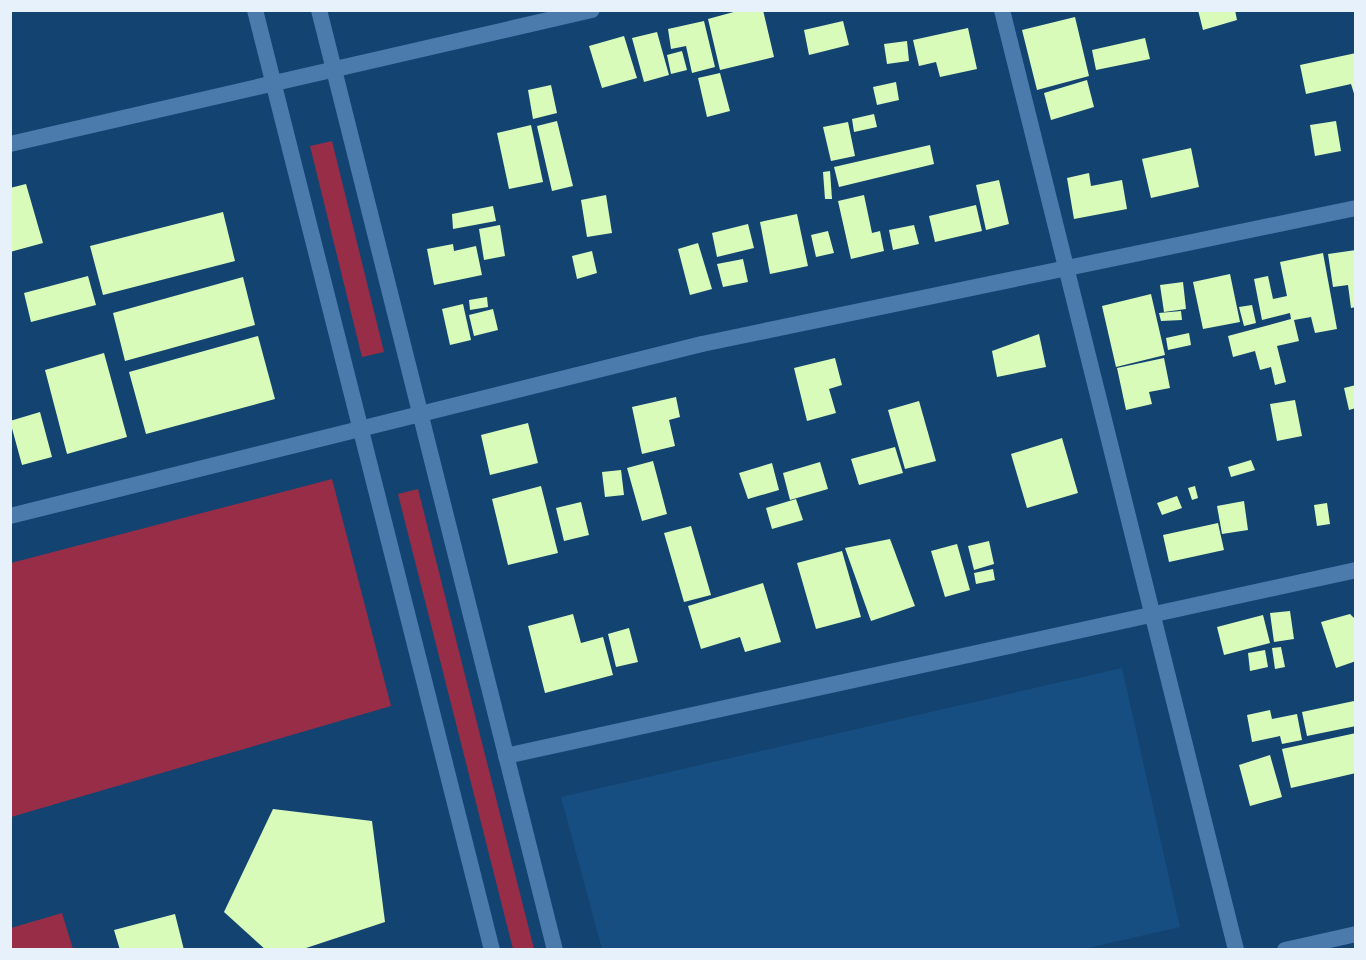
<!DOCTYPE html>
<html>
<head>
<meta charset="utf-8">
<style>
  body { margin:0 }
  #map { position:relative; width:1366px; height:960px; overflow:hidden; background:#134471; font-family:"Roboto Condensed",sans-serif }
  div>[style] { position:absolute }
  .built>* { inset:0; background:#164e81 }
  .green>* { inset:0; background:#972d47 }
  .building>* { inset:0; background:#d9fbba }
  .minor>* { height:16px; margin:-8px; padding:0 8px; transform-origin:8px; border-radius:8px; background:#4b7bac }
  span { translate:-50% -50%; white-space:nowrap; text-align:center; line-height:1.15; -webkit-text-stroke:6px #053966; paint-order:stroke }
  .frame { position:absolute; inset:0; border:12px solid #e7f1fc; pointer-events:none }
</style>
</head>
<body>
<div id="map">
  <div class="built">
    <i style="clip-path:polygon(1122px 668px,1180px 927px,1079px 950px,602px 949px,561px 797px)"></i>
  </div>
  <div class="green">
    <i style="clip-path:polygon(332px 141px,384px 352px,362px 357px,310px 146px)"></i>
    <i style="clip-path:polygon(332px 479px,391px 706px,11px 817px,11px 563px)"></i>
    <i style="clip-path:polygon(418px 489px,534px 949px,513px 949px,398px 494px)"></i>
    <i style="clip-path:polygon(62px 913px,73px 949px,11px 949px,11px 928px)"></i>
  </div>
  <div class="building">
    <i style="clip-path:polygon(741px 10px,763px 10px,774px 57px,720px 70px,708px 19px)"></i>
    <i style="clip-path:polygon(1198px 10px,1235px 10px,1237px 20px,1203px 30px)"></i>
    <i style="clip-path:polygon(1075px 17px,1089px 76px,1037px 90px,1022px 30px)"></i>
    <i style="clip-path:polygon(704px 21px,715px 67px,692px 73px,686px 46px,671px 49px,668px 29px)"></i>
    <i style="clip-path:polygon(843px 21px,849px 45px,809px 55px,804px 30px)"></i>
    <i style="clip-path:polygon(968px 28px,977px 69px,940px 77px,936px 62px,919px 66px,913px 40px)"></i>
    <i style="clip-path:polygon(657px 32px,669px 75px,644px 82px,632px 38px)"></i>
    <i style="clip-path:polygon(624px 36px,637px 78px,602px 88px,589px 46px)"></i>
    <i style="clip-path:polygon(1145px 38px,1150px 59px,1096px 70px,1092px 50px)"></i>
    <i style="clip-path:polygon(907px 41px,909px 61px,887px 64px,884px 44px)"></i>
    <i style="clip-path:polygon(682px 51px,687px 70px,671px 74px,667px 55px)"></i>
    <i style="clip-path:polygon(1356px 53px,1356px 100px,1351px 84px,1306px 94px,1300px 65px)"></i>
    <i style="clip-path:polygon(720px 73px,730px 111px,707px 117px,698px 78px)"></i>
    <i style="clip-path:polygon(1087px 80px,1094px 107px,1051px 120px,1044px 93px)"></i>
    <i style="clip-path:polygon(896px 82px,899px 100px,877px 105px,873px 87px)"></i>
    <i style="clip-path:polygon(551px 85px,557px 113px,533px 119px,528px 90px)"></i>
    <i style="clip-path:polygon(874px 114px,877px 127px,854px 132px,852px 119px)"></i>
    <i style="clip-path:polygon(557px 121px,573px 186px,552px 191px,537px 126px)"></i>
    <i style="clip-path:polygon(1336px 121px,1341px 151px,1315px 156px,1310px 125px)"></i>
    <i style="clip-path:polygon(848px 122px,855px 156px,831px 161px,823px 127px)"></i>
    <i style="clip-path:polygon(531px 125px,543px 182px,509px 189px,497px 133px)"></i>
    <i style="clip-path:polygon(930px 145px,934px 164px,839px 187px,834px 167px)"></i>
    <i style="clip-path:polygon(1191px 148px,1199px 187px,1151px 198px,1142px 159px)"></i>
    <i style="clip-path:polygon(830px 171px,832px 199px,825px 199px,823px 172px)"></i>
    <i style="clip-path:polygon(1089px 173px,1091px 186px,1122px 180px,1127px 209px,1074px 219px,1067px 178px)"></i>
    <i style="clip-path:polygon(999px 180px,1009px 224px,986px 230px,976px 185px)"></i>
    <i style="clip-path:polygon(26px 184px,43px 243px,10px 252px,10px 188px)"></i>
    <i style="clip-path:polygon(606px 195px,612px 233px,587px 237px,581px 200px)"></i>
    <i style="clip-path:polygon(864px 195px,872px 233px,880px 231px,884px 251px,851px 259px,838px 201px)"></i>
    <i style="clip-path:polygon(976px 205px,982px 231px,935px 242px,929px 216px)"></i>
    <i style="clip-path:polygon(493px 206px,496px 221px,453px 229px,452px 214px)"></i>
    <i style="clip-path:polygon(223px 212px,235px 261px,103px 295px,90px 246px)"></i>
    <i style="clip-path:polygon(797px 214px,808px 266px,770px 274px,760px 222px)"></i>
    <i style="clip-path:polygon(748px 224px,754px 248px,717px 257px,712px 233px)"></i>
    <i style="clip-path:polygon(500px 225px,505px 256px,484px 260px,479px 229px)"></i>
    <i style="clip-path:polygon(914px 225px,919px 244px,893px 250px,889px 230px)"></i>
    <i style="clip-path:polygon(828px 231px,834px 253px,816px 257px,811px 235px)"></i>
    <i style="clip-path:polygon(698px 243px,712px 289px,690px 295px,678px 249px)"></i>
    <i style="clip-path:polygon(453px 244px,454px 251px,476px 246px,482px 275px,434px 285px,427px 249px)"></i>
    <i style="clip-path:polygon(1356px 250px,1356px 307px,1351px 308px,1348px 285px,1333px 287px,1328px 254px)"></i>
    <i style="clip-path:polygon(592px 251px,597px 273px,577px 279px,572px 256px)"></i>
    <i style="clip-path:polygon(1323px 253px,1337px 329px,1315px 333px,1311px 317px,1294px 320px,1299px 341px,1277px 346px,1286px 382px,1275px 385px,1271px 367px,1260px 370px,1255px 351px,1233px 357px,1228px 336px,1291px 319px,1290px 313px,1262px 320px,1254px 279px,1268px 276px,1273px 299px,1287px 296px,1280px 262px)"></i>
    <i style="clip-path:polygon(743px 259px,748px 282px,723px 287px,717px 264px)"></i>
    <i style="clip-path:polygon(1230px 274px,1240px 322px,1203px 329px,1193px 282px)"></i>
    <i style="clip-path:polygon(88px 276px,96px 305px,31px 322px,24px 293px)"></i>
    <i style="clip-path:polygon(243px 277px,255px 325px,125px 361px,113px 313px)"></i>
    <i style="clip-path:polygon(1183px 282px,1186px 309px,1164px 312px,1160px 285px)"></i>
    <i style="clip-path:polygon(1151px 294px,1165px 355px,1116px 367px,1102px 306px)"></i>
    <i style="clip-path:polygon(487px 297px,488px 307px,470px 310px,469px 300px)"></i>
    <i style="clip-path:polygon(463px 304px,471px 340px,450px 345px,442px 309px)"></i>
    <i style="clip-path:polygon(1252px 305px,1256px 323px,1244px 326px,1239px 307px)"></i>
    <i style="clip-path:polygon(493px 309px,498px 330px,474px 336px,469px 315px)"></i>
    <i style="clip-path:polygon(1181px 311px,1182px 320px,1161px 321px,1159px 313px)"></i>
    <i style="clip-path:polygon(1189px 333px,1191px 345px,1168px 350px,1166px 338px)"></i>
    <i style="clip-path:polygon(1039px 334px,1046px 367px,997px 377px,992px 351px)"></i>
    <i style="clip-path:polygon(258px 336px,275px 399px,146px 434px,129px 372px)"></i>
    <i style="clip-path:polygon(104px 353px,127px 437px,67px 454px,45px 370px)"></i>
    <i style="clip-path:polygon(835px 358px,842px 385px,829px 389px,836px 413px,807px 421px,794px 368px)"></i>
    <i style="clip-path:polygon(1164px 358px,1170px 388px,1149px 392px,1152px 404px,1126px 410px,1117px 368px)"></i>
    <i style="clip-path:polygon(1356px 385px,1356px 408px,1349px 410px,1344px 388px)"></i>
    <i style="clip-path:polygon(676px 397px,680px 417px,669px 420px,675px 446px,642px 454px,632px 407px)"></i>
    <i style="clip-path:polygon(1295px 400px,1302px 436px,1277px 441px,1270px 404px)"></i>
    <i style="clip-path:polygon(919px 401px,936px 461px,905px 469px,888px 410px)"></i>
    <i style="clip-path:polygon(40px 412px,52px 457px,22px 465px,10px 421px)"></i>
    <i style="clip-path:polygon(528px 423px,538px 463px,490px 475px,481px 435px)"></i>
    <i style="clip-path:polygon(1062px 438px,1078px 493px,1027px 508px,1011px 454px)"></i>
    <i style="clip-path:polygon(895px 447px,903px 473px,859px 485px,851px 459px)"></i>
    <i style="clip-path:polygon(1251px 460px,1255px 470px,1231px 477px,1228px 467px)"></i>
    <i style="clip-path:polygon(653px 461px,667px 514px,642px 521px,627px 468px)"></i>
    <i style="clip-path:polygon(820px 462px,828px 489px,790px 500px,783px 473px)"></i>
    <i style="clip-path:polygon(772px 463px,779px 490px,748px 499px,739px 473px)"></i>
    <i style="clip-path:polygon(621px 470px,624px 495px,605px 497px,602px 472px)"></i>
    <i style="clip-path:polygon(541px 486px,558px 553px,508px 565px,492px 499px)"></i>
    <i style="clip-path:polygon(1195px 486px,1198px 498px,1192px 500px,1188px 488px)"></i>
    <i style="clip-path:polygon(1177px 496px,1182px 508px,1162px 515px,1157px 503px)"></i>
    <i style="clip-path:polygon(796px 499px,803px 520px,772px 529px,766px 508px)"></i>
    <i style="clip-path:polygon(1244px 501px,1248px 530px,1222px 534px,1217px 506px)"></i>
    <i style="clip-path:polygon(581px 502px,589px 535px,564px 541px,556px 508px)"></i>
    <i style="clip-path:polygon(1327px 503px,1330px 524px,1317px 526px,1314px 505px)"></i>
    <i style="clip-path:polygon(1218px 523px,1224px 550px,1169px 562px,1163px 535px)"></i>
    <i style="clip-path:polygon(691px 526px,711px 595px,684px 602px,664px 533px)"></i>
    <i style="clip-path:polygon(890px 539px,915px 606px,871px 621px,845px 548px)"></i>
    <i style="clip-path:polygon(989px 541px,994px 564px,974px 570px,968px 546px)"></i>
    <i style="clip-path:polygon(957px 544px,970px 590px,945px 597px,931px 551px)"></i>
    <i style="clip-path:polygon(842px 551px,861px 617px,816px 629px,797px 563px)"></i>
    <i style="clip-path:polygon(993px 569px,995px 580px,976px 584px,974px 573px)"></i>
    <i style="clip-path:polygon(763px 583px,781px 642px,745px 652px,740px 637px,701px 649px,688px 606px)"></i>
    <i style="clip-path:polygon(1290px 611px,1294px 639px,1274px 642px,1270px 613px)"></i>
    <i style="clip-path:polygon(573px 614px,581px 643px,603px 637px,613px 675px,545px 693px,528px 626px)"></i>
    <i style="clip-path:polygon(1350px 614px,1356px 620px,1356px 661px,1336px 668px,1321px 622px)"></i>
    <i style="clip-path:polygon(1263px 615px,1270px 643px,1224px 655px,1217px 627px)"></i>
    <i style="clip-path:polygon(629px 628px,638px 662px,616px 667px,608px 634px)"></i>
    <i style="clip-path:polygon(1281px 647px,1285px 667px,1275px 669px,1272px 648px)"></i>
    <i style="clip-path:polygon(1265px 650px,1268px 667px,1250px 671px,1248px 653px)"></i>
    <i style="clip-path:polygon(1354px 701px,1356px 726px,1307px 736px,1302px 712px)"></i>
    <i style="clip-path:polygon(1270px 710px,1272px 719px,1297px 714px,1302px 740px,1282px 744px,1280px 736px,1252px 742px,1247px 715px)"></i>
    <i style="clip-path:polygon(1356px 733px,1356px 773px,1291px 788px,1282px 749px)"></i>
    <i style="clip-path:polygon(1270px 755px,1282px 797px,1250px 806px,1239px 765px)"></i>
    <i style="clip-path:polygon(273px 809px,372px 821px,385px 922px,300px 950px,266px 950px,224px 912px)"></i>
    <i style="clip-path:polygon(175px 914px,184px 950px,120px 950px,114px 930px)"></i>
  </div>
  <div class="minor">
    <i style="left:255px;top:10px;width:969px;rotate:75.85deg"></i>
    <i style="left:319px;top:10px;width:969px;rotate:75.91deg"></i>
    <i style="left:1002px;top:10px;width:969px;rotate:76.02deg"></i>
    <i style="left:10px;top:144px;width:597px;rotate:-12.97deg"></i>
    <i style="left:10px;top:516px;width:713px;rotate:-13.96deg"></i>
    <i style="left:702px;top:344px;width:668px;rotate:-11.75deg"></i>
    <i style="left:506px;top:756px;width:870px;rotate:-12.34deg"></i>
    <i style="left:1285px;top:950px;width:73px;rotate:-12.7deg"></i>
  </div>
  <div class="frame"></div>
</div>
</body>
</html>
